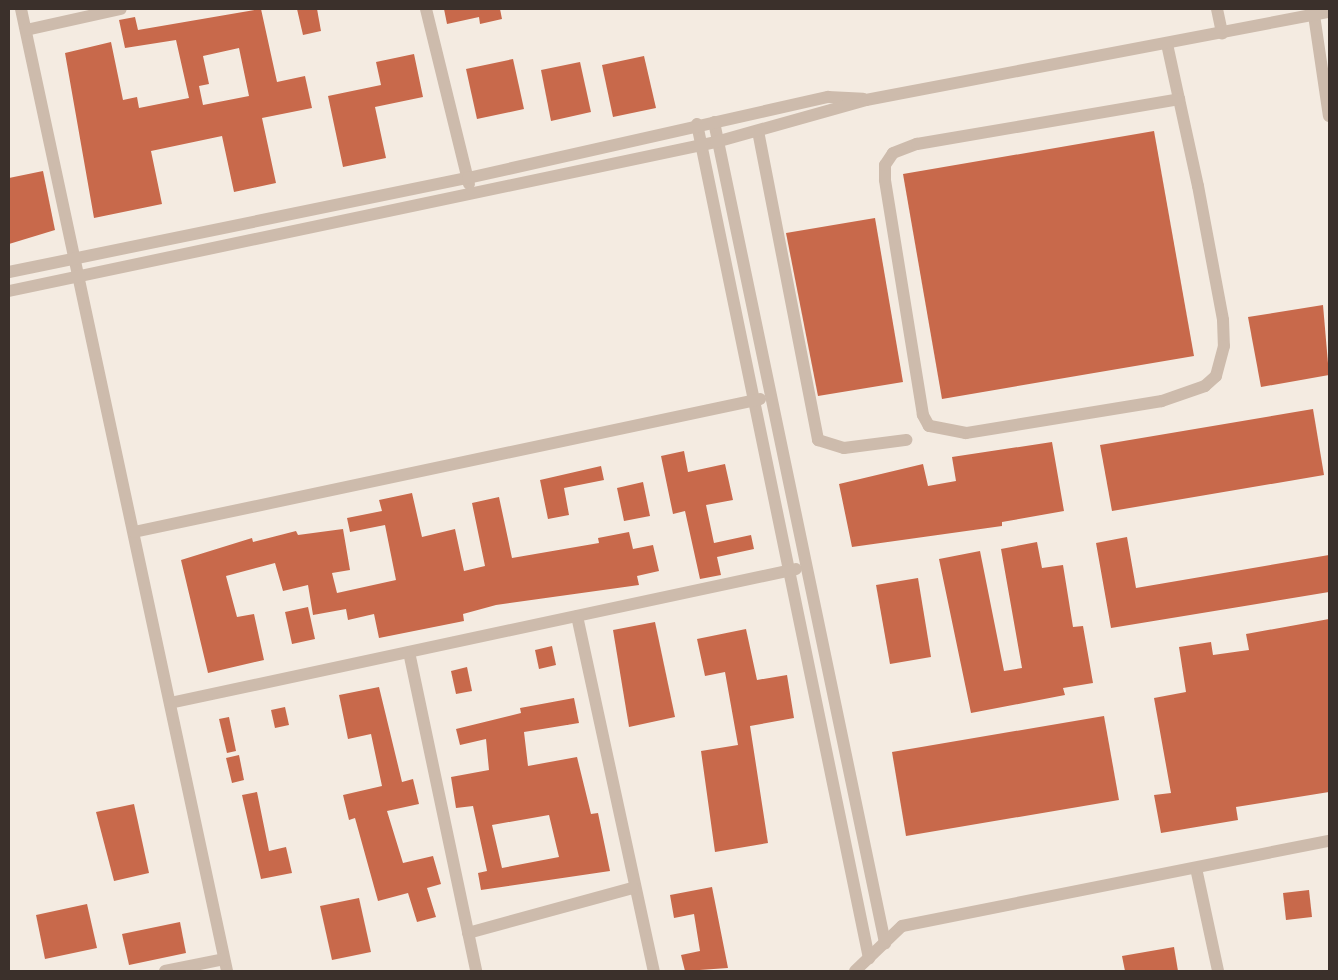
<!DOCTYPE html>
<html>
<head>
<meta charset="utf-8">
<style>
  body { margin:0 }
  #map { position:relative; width:1338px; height:980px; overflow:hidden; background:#f4ebe1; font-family:"Space Grotesk",sans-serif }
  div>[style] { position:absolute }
  .building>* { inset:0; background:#c8694b }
  .minor>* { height:12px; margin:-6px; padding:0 6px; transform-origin:6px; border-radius:6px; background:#cdbbac }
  span { translate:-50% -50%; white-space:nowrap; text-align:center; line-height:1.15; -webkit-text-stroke:4.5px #fbf5ee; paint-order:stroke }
  .frame { position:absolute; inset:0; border:10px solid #3b302b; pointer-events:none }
</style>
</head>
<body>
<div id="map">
  <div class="building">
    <i style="clip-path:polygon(evenodd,261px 9px,277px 82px,305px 76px,312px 108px,262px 118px,276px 183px,234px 192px,222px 136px,151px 151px,162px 204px,94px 218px,65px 53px,111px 42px,123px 100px,137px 97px,139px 108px,189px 98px,176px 40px,125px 48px,119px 20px,135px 17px,138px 30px,261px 9px,239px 48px,249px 96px,203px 105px,199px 86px,209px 84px,203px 56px,239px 48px)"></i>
    <i style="clip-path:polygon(297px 9px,317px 9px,321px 31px,303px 35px)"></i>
    <i style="clip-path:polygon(444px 9px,500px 9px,502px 19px,480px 24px,479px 17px,447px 24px)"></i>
    <i style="clip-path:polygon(414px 54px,423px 97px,375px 107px,386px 158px,343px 167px,328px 96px,381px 85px,376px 62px)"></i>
    <i style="clip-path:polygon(644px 56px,656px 108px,613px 117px,602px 65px)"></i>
    <i style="clip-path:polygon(513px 59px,524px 109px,477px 119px,466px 69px)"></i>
    <i style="clip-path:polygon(580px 62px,591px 112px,551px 121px,541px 70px)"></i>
    <i style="clip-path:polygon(1154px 131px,1194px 356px,942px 399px,903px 174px)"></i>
    <i style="clip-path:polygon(43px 171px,55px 230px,9px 244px,9px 178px)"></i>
    <i style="clip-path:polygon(875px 218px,903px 382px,818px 396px,786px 233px)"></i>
    <i style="clip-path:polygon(1323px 305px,1329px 375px,1261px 387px,1248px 317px)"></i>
    <i style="clip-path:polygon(1313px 409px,1324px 475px,1112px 511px,1100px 445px)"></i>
    <i style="clip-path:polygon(1052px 442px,1064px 511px,1002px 522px,1002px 526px,852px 547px,839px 484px,923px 464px,928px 486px,956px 481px,952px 457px)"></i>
    <i style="clip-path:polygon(684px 451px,688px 472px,725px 464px,733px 500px,706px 505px,714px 543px,751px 535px,754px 549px,717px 557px,721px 575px,700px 579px,685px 511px,673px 514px,661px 456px)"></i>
    <i style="clip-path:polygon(601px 466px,604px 480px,564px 488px,569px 515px,548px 519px,540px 480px)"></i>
    <i style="clip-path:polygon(643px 482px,650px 516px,624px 521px,617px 488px)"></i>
    <i style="clip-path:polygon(412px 493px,422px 537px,455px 529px,464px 571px,485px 566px,472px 503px,499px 497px,512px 558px,599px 543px,598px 538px,629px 532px,633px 549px,653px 545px,659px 571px,637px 576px,639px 585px,496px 605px,463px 614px,464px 621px,379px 638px,374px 614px,348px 620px,346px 609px,313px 615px,308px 585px,283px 591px,275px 563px,226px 576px,237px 617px,254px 614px,264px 660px,208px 673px,181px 560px,252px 538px,253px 542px,296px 531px,298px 535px,343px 529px,350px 570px,332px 573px,337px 593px,396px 580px,385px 525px,350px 532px,347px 518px,382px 511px,379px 500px)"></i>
    <i style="clip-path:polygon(1127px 537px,1136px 588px,1329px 555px,1329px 592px,1111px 628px,1096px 543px)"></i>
    <i style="clip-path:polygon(1037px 542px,1042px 568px,1063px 565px,1073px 627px,1083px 626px,1093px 683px,1063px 688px,1065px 695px,971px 713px,939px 559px,980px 551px,1004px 671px,1022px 668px,1001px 549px)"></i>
    <i style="clip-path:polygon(918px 578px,931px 657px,890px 664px,876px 585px)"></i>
    <i style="clip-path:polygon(308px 607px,315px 639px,292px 644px,285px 612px)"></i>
    <i style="clip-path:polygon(1329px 619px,1329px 792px,1236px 807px,1238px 820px,1161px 833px,1154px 795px,1171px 793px,1154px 698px,1186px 692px,1179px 647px,1211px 642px,1213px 655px,1249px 650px,1246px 634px)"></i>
    <i style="clip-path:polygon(655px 622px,675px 717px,629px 727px,613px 630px)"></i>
    <i style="clip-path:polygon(746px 629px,757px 680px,787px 675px,794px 718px,750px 726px,768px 843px,715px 852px,701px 751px,738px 745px,725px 672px,705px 676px,697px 639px)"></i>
    <i style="clip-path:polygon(552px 646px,556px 665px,539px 669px,535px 650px)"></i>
    <i style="clip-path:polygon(467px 667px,472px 691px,456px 694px,451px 671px)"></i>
    <i style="clip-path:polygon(379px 687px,402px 782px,413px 779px,419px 804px,387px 811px,403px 863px,433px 856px,441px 884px,427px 888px,436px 917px,417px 922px,408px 893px,378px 901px,355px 818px,349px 820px,343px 795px,382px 786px,371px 734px,348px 739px,339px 695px)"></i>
    <i style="clip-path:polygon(evenodd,574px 698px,579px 723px,524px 732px,528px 766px,577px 757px,591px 814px,598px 813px,610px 871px,481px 890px,478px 873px,487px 871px,473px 806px,456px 808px,451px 777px,489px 770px,486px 739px,460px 745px,456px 729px,521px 713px,520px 708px,574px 698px,549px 815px,559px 857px,502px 868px,492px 825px,549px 815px)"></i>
    <i style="clip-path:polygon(285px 707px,289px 725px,275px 728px,271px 710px)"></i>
    <i style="clip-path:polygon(1104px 716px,1119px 800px,906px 836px,892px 752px)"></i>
    <i style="clip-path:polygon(229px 717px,236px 751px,227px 753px,219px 719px)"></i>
    <i style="clip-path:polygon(239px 755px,244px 780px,232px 783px,226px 758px)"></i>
    <i style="clip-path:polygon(257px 792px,269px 851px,286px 847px,292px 873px,261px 879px,242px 795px)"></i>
    <i style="clip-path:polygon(134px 804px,149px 873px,114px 881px,96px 812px)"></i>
    <i style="clip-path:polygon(712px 887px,728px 968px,685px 971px,681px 955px,700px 951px,694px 914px,674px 918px,670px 895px)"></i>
    <i style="clip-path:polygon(1309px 890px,1312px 917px,1286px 920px,1283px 893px)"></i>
    <i style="clip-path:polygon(359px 898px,371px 952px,332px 960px,320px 906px)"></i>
    <i style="clip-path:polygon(87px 904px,97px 948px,45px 959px,36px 915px)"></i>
    <i style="clip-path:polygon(180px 922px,186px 953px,129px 965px,122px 934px)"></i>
    <i style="clip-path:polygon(1174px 947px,1178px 971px,1125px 971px,1122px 956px)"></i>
  </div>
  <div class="minor">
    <i style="left:21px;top:9px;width:984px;rotate:77.91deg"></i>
    <i style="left:426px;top:9px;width:180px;rotate:76.2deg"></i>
    <i style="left:1217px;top:9px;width:25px;rotate:78deg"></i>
    <i style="left:1314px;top:15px;width:102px;rotate:81.6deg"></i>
    <i style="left:26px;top:30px;width:97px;rotate:-12.5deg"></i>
    <i style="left:1167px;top:44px;width:56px;rotate:77.7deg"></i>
    <i style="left:1179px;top:99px;width:89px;rotate:77.7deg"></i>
    <i style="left:1198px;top:186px;width:136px;rotate:79.4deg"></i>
    <i style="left:1223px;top:320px;width:26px;rotate:88deg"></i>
    <i style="left:1224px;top:346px;width:31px;rotate:105deg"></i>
    <i style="left:1216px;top:376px;width:15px;rotate:138deg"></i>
    <i style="left:1205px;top:386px;width:46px;rotate:160.8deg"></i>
    <i style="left:1162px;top:401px;width:199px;rotate:170.7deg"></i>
    <i style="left:966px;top:433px;width:38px;rotate:-169deg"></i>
    <i style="left:929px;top:426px;width:13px;rotate:-119deg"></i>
    <i style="left:923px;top:415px;width:238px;rotate:-99.2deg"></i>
    <i style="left:885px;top:180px;width:15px;rotate:-90deg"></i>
    <i style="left:885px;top:165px;width:14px;rotate:-56deg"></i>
    <i style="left:893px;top:153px;width:26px;rotate:-21deg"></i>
    <i style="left:917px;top:144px;width:266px;rotate:-9.7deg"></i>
    <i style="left:714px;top:122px;width:839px;rotate:78.23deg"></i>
    <i style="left:697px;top:124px;width:852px;rotate:78.35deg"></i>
    <i style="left:758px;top:131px;width:315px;rotate:79deg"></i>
    <i style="left:818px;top:440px;width:27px;rotate:17deg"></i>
    <i style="left:844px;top:448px;width:63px;rotate:-7.4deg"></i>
    <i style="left:9px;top:272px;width:469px;rotate:-11.6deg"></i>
    <i style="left:468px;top:178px;width:369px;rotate:-12.7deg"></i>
    <i style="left:828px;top:97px;width:35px;rotate:3deg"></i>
    <i style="left:9px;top:291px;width:723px;rotate:-11.9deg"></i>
    <i style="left:716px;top:142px;width:156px;rotate:-15.6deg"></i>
    <i style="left:866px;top:100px;width:471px;rotate:-10.8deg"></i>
    <i style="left:134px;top:532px;width:640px;rotate:-11.99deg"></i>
    <i style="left:577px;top:616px;width:363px;rotate:77.8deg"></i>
    <i style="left:409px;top:652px;width:326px;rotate:78.1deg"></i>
    <i style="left:170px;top:703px;width:640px;rotate:-12.08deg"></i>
    <i style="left:1196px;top:868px;width:105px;rotate:77.9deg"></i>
    <i style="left:468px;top:933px;width:171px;rotate:-15.3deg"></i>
    <i style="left:165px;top:971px;width:60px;rotate:-11.5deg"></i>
    <i style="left:855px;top:971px;width:65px;rotate:-43.8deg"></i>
    <i style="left:902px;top:926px;width:435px;rotate:-11.3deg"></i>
  </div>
  <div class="frame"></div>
</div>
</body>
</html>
